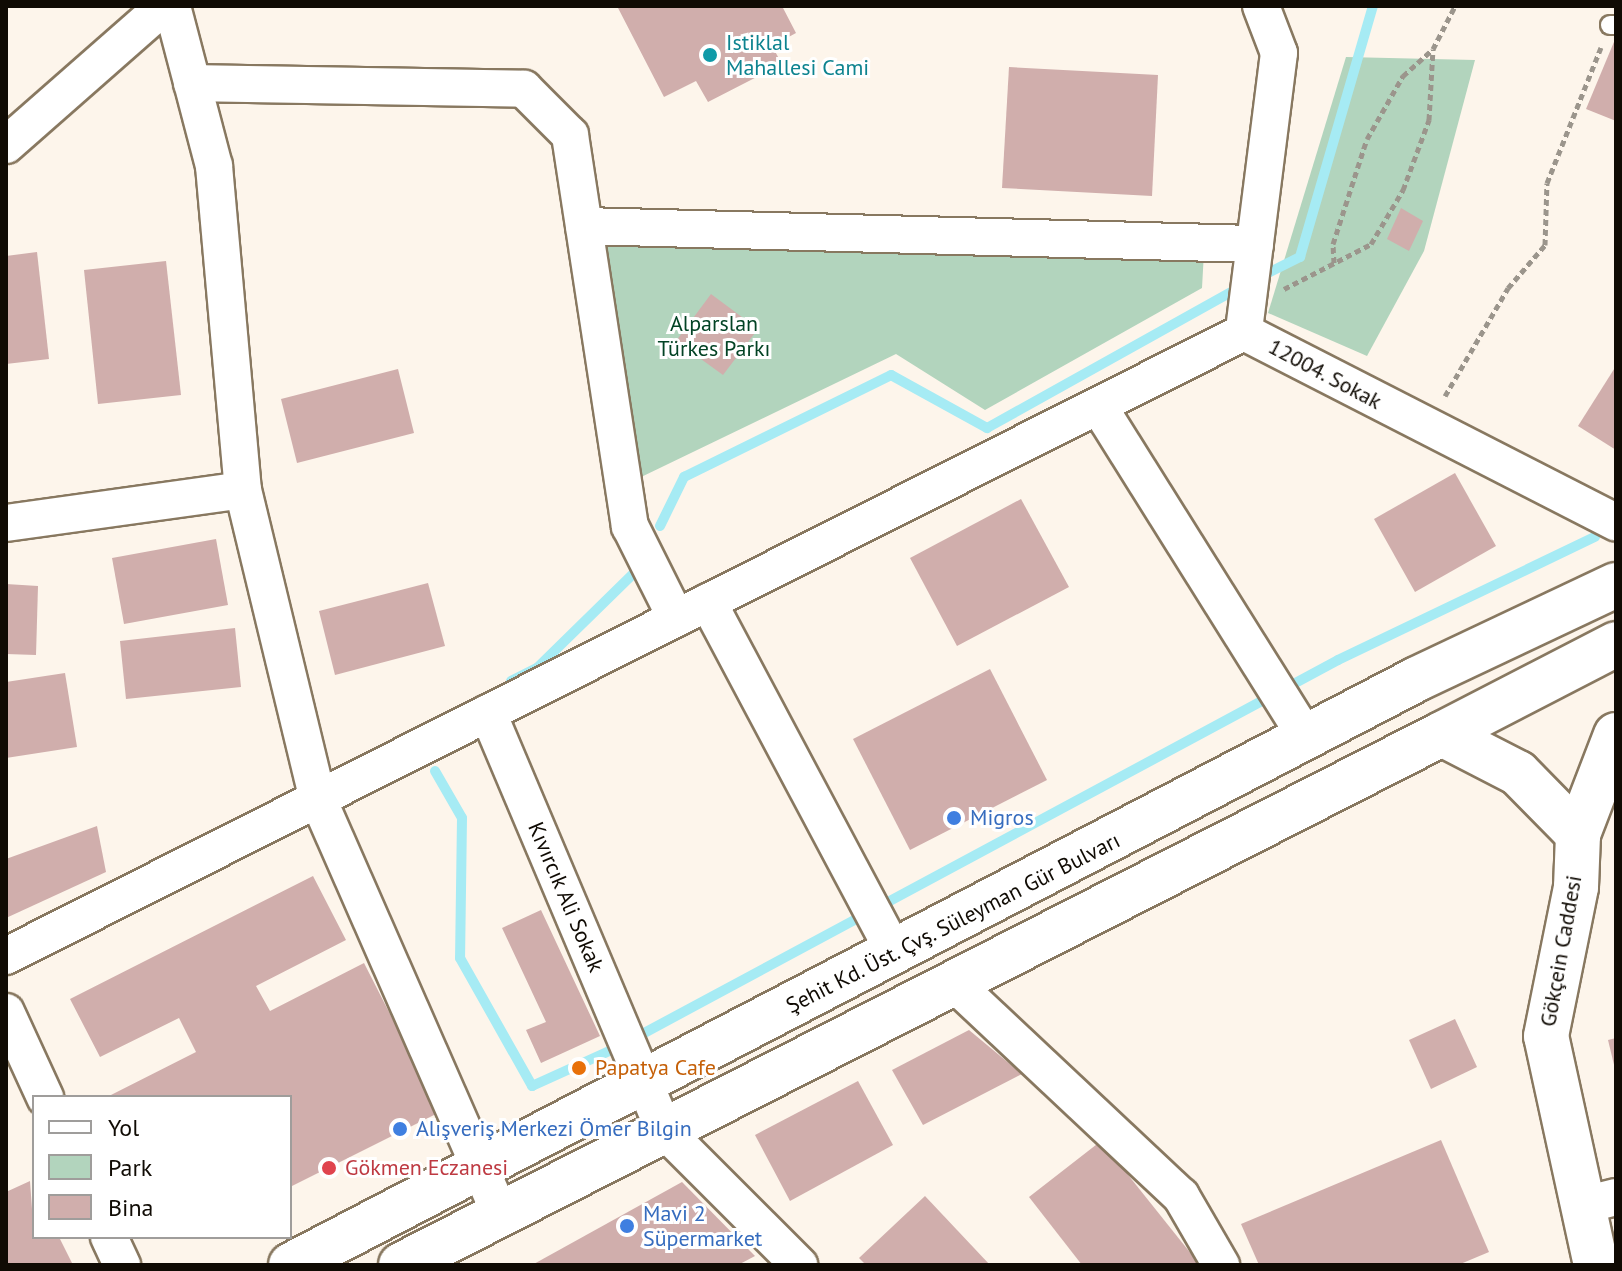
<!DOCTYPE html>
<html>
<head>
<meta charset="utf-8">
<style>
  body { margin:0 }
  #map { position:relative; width:1622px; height:1271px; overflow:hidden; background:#fdf5eb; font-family:"PT Sans",sans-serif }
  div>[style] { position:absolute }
  .green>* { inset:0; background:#b2d4bd }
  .stream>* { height:10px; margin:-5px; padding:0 5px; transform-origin:5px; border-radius:5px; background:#a6ebf4 }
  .building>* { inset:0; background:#d0aeac }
  .path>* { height:5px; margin-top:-2.5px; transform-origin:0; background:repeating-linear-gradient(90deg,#9b958c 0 6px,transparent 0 10px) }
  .roads { filter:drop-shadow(2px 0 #887860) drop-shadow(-2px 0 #887860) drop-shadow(0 2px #887860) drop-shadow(0 -2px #887860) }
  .lane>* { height:18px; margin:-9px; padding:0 9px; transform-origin:9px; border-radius:9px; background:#fff }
  .street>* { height:36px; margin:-18px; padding:0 18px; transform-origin:18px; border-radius:18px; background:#fff }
  .secondary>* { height:44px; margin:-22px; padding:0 22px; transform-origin:22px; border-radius:22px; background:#fff }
  .dots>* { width:22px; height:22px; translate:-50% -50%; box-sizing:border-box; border:4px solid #fff; border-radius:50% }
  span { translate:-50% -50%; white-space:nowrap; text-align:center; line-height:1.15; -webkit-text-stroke:6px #fff; paint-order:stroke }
  .culture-label { font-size:22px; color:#0d838f }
  .left { translate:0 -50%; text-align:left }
  .park-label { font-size:22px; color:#034325 }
  .street-label { font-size:22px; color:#100b04 }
  .shop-label { font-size:22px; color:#366cbe }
  .food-label { font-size:22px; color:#c56008 }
  .health-label { font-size:22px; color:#be3a42 }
  .frame { position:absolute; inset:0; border:8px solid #100b04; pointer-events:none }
  .legend { position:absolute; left:32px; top:1095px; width:260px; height:144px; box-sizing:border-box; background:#fff; border:2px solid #9f9d9b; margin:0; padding:10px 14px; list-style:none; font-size:24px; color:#100b04 }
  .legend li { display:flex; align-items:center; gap:16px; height:40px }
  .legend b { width:40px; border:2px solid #9f9d9b }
</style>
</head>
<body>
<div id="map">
  <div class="green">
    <i style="clip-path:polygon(1346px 57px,1475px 60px,1424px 251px,1367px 356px,1268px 313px)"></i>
    <i style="clip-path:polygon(603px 237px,1204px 252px,1202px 288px,985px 410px,896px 354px,637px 479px)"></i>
  </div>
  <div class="stream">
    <i style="left:1260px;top:277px;width:45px;rotate:-26.6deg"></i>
    <i style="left:1300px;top:257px;width:261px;rotate:-73.8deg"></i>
    <i style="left:660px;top:526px;width:55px;rotate:-63.9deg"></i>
    <i style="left:684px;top:477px;width:231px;rotate:-26.2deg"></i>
    <i style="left:891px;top:375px;width:110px;rotate:28.9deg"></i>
    <i style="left:987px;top:428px;width:292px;rotate:-29.1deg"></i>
    <i style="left:511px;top:681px;width:29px;rotate:-27deg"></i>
    <i style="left:537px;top:668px;width:141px;rotate:-44.4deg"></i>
    <i style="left:435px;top:771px;width:54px;rotate:60.1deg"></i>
    <i style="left:462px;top:818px;width:140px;rotate:90.8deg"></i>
    <i style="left:460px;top:958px;width:147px;rotate:60.6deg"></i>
    <i style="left:532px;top:1086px;width:97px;rotate:-24.4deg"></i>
    <i style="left:620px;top:1046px;width:815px;rotate:-28.26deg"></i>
    <i style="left:1338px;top:660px;width:285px;rotate:-25.6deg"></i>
  </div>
  <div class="building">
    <i style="clip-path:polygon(617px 6px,782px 6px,796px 33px,772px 46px,782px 64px,708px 102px,696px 81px,664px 97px)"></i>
    <i style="clip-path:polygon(1616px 37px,1616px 121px,1586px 109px)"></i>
    <i style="clip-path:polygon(1009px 67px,1158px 75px,1152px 196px,1002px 188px)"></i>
    <i style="clip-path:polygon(1401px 208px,1423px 221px,1409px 251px,1387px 239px)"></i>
    <i style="clip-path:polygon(37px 252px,49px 359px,6px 364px,6px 256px)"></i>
    <i style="clip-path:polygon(166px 261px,181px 395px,98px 404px,84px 270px)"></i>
    <i style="clip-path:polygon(711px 294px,758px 329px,723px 375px,676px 341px)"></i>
    <i style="clip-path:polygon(1616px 366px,1616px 450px,1578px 426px)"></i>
    <i style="clip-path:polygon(398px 369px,414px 433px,297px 463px,281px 399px)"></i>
    <i style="clip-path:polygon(1455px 473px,1496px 546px,1415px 592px,1374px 519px)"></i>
    <i style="clip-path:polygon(1021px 499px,1069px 587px,957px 646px,910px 558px)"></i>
    <i style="clip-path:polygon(216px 539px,228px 605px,124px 624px,112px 558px)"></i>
    <i style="clip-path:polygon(428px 583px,445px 646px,335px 675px,319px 611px)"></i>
    <i style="clip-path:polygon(6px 584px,38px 586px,36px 655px,6px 654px)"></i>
    <i style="clip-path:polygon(235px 628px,241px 687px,126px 699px,120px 641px)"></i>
    <i style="clip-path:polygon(990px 669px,1047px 780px,910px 850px,853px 739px)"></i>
    <i style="clip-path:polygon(65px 673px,77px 747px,6px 758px,6px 682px)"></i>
    <i style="clip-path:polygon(97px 826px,106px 872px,6px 918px,6px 859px)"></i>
    <i style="clip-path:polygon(313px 876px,346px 940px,256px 986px,270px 1011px,364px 963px,440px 1112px,290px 1187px,290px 1097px,107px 1097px,196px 1052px,179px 1018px,100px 1057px,70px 999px)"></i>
    <i style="clip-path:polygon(541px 910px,600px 1036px,541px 1063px,526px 1030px,546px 1022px,502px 928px)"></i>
    <i style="clip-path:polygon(1455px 1019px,1477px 1067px,1431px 1089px,1409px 1040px)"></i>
    <i style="clip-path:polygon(969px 1030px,1022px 1074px,923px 1125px,892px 1070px)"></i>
    <i style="clip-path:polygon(1616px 1038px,1616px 1069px,1615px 1069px,1608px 1040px)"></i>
    <i style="clip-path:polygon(858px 1081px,893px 1145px,790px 1201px,755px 1135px)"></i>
    <i style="clip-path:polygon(1441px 1140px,1489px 1252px,1458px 1265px,1259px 1265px,1241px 1224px)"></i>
    <i style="clip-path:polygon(1101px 1141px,1200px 1265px,1082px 1265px,1029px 1197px)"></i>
    <i style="clip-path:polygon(30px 1181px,34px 1237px,59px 1237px,73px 1265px,6px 1265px,6px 1192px)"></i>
    <i style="clip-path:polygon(682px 1182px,755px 1256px,738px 1265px,532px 1265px)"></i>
    <i style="clip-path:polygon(925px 1196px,990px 1265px,866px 1265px,859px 1258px)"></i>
  </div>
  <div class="path">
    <i style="left:1334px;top:263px;width:19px;rotate:-93deg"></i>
    <i style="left:1333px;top:244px;width:110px;rotate:-72.1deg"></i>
    <i style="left:1367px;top:139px;width:73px;rotate:-60.3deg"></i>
    <i style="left:1403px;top:76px;width:39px;rotate:-42deg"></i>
    <i style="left:1284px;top:289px;width:98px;rotate:-27.3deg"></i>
    <i style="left:1371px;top:244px;width:63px;rotate:-59.3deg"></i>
    <i style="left:1403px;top:190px;width:75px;rotate:-69.6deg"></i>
    <i style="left:1429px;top:120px;width:71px;rotate:-86.8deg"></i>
    <i style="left:1433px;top:49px;width:48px;rotate:-62.9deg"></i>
    <i style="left:1445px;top:396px;width:125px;rotate:-59.7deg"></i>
    <i style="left:1508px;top:288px;width:57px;rotate:-49.3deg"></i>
    <i style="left:1545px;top:245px;width:62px;rotate:-88.2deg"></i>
    <i style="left:1547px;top:183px;width:146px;rotate:-68.3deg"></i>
  </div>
  <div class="roads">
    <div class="lane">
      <i style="left:1610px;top:25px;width:6px"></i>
    </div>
    <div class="street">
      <i style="left:172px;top:6px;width:165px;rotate:75.3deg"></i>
      <i style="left:214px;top:166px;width:325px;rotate:84.9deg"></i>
      <i style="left:243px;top:490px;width:318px;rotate:76.4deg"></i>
      <i style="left:318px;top:799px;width:453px;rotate:66.3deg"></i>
      <i style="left:1261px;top:6px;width:50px;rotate:69deg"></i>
      <i style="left:1279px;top:53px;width:281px;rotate:97.2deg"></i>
      <i style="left:1244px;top:332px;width:418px;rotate:27.1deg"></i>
      <i style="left:192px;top:83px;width:332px;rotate:1deg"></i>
      <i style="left:524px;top:89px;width:65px;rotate:45deg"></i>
      <i style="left:570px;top:135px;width:396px;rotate:81.3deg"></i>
      <i style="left:630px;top:526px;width:103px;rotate:63.4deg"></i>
      <i style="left:6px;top:145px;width:210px;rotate:-41.3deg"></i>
      <i style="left:584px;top:226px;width:671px;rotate:1.54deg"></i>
      <i style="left:1099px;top:407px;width:390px;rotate:57.9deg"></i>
      <i style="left:6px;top:523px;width:239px;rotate:-7.9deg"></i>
      <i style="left:708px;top:602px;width:398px;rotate:62deg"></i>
      <i style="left:488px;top:713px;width:454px;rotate:67.1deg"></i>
      <i style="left:665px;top:1131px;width:190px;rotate:45deg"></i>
      <i style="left:6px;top:956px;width:1386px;rotate:-26.75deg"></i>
      <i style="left:957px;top:986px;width:307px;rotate:43.2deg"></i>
      <i style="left:1181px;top:1196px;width:80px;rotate:59.9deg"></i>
      <i style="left:6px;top:1012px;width:94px;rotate:65.4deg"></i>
      <i style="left:1584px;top:1205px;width:33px;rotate:-14deg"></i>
      <i style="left:109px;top:1237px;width:31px;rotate:65deg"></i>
    </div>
    <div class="secondary">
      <i style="left:1442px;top:734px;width:196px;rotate:-27.3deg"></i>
      <i style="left:291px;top:1265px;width:1269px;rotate:-27.49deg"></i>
      <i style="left:1417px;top:679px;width:220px;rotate:-25.3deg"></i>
      <i style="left:401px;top:1265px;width:1169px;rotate:-27.03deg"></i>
      <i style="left:1442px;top:734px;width:85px;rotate:27.2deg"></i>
      <i style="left:1518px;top:773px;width:86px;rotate:45.5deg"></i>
      <i style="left:1596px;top:1265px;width:234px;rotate:-102.3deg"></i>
      <i style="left:1546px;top:1036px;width:152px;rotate:-78.6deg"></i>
      <i style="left:1576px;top:887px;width:53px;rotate:-87.8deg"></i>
      <i style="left:1578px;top:834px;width:106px;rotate:-69deg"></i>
    </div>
  </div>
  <div class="dots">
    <i style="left:710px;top:55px;background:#0f9aa8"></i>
    <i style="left:954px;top:818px;background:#3f7fe0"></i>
    <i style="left:579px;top:1068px;background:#e8710a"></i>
    <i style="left:400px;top:1129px;background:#3f7fe0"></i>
    <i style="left:329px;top:1168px;background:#e0444e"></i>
    <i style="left:627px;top:1226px;background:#3f7fe0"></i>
  </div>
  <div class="culture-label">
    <span class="left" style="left:726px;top:55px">Istiklal<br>Mahallesi Cami</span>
  </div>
  <div class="park-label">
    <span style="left:714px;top:336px">Alparslan<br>Türkes Parkı</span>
  </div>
  <div class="street-label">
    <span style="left:1325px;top:374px;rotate:28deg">12004. Sokak</span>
    <span style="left:566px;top:897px;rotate:67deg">Kıvırcık Ali Sokak</span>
    <span style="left:953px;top:923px;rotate:-27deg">Şehit Kd. Üst. Çvş. Süleyman Gür Bulvarı</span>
    <span style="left:1561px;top:951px;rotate:-80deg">Gökçein Caddesi</span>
  </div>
  <div class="shop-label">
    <span class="left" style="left:970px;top:818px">Migros</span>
    <span class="left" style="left:416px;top:1129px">Alışveriş Merkezi Ömer Bilgin</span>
    <span class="left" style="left:643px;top:1226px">Mavi 2<br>Süpermarket</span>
  </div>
  <div class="food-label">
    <span class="left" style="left:595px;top:1068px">Papatya Cafe</span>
  </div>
  <div class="health-label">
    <span class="left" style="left:345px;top:1168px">Gökmen Eczanesi</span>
  </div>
  <div class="frame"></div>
  <ul class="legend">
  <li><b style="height:10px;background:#fff"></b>Yol</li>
  <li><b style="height:22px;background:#b2d4bd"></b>Park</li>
  <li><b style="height:22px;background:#d0aeac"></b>Bina</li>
  </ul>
</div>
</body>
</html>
